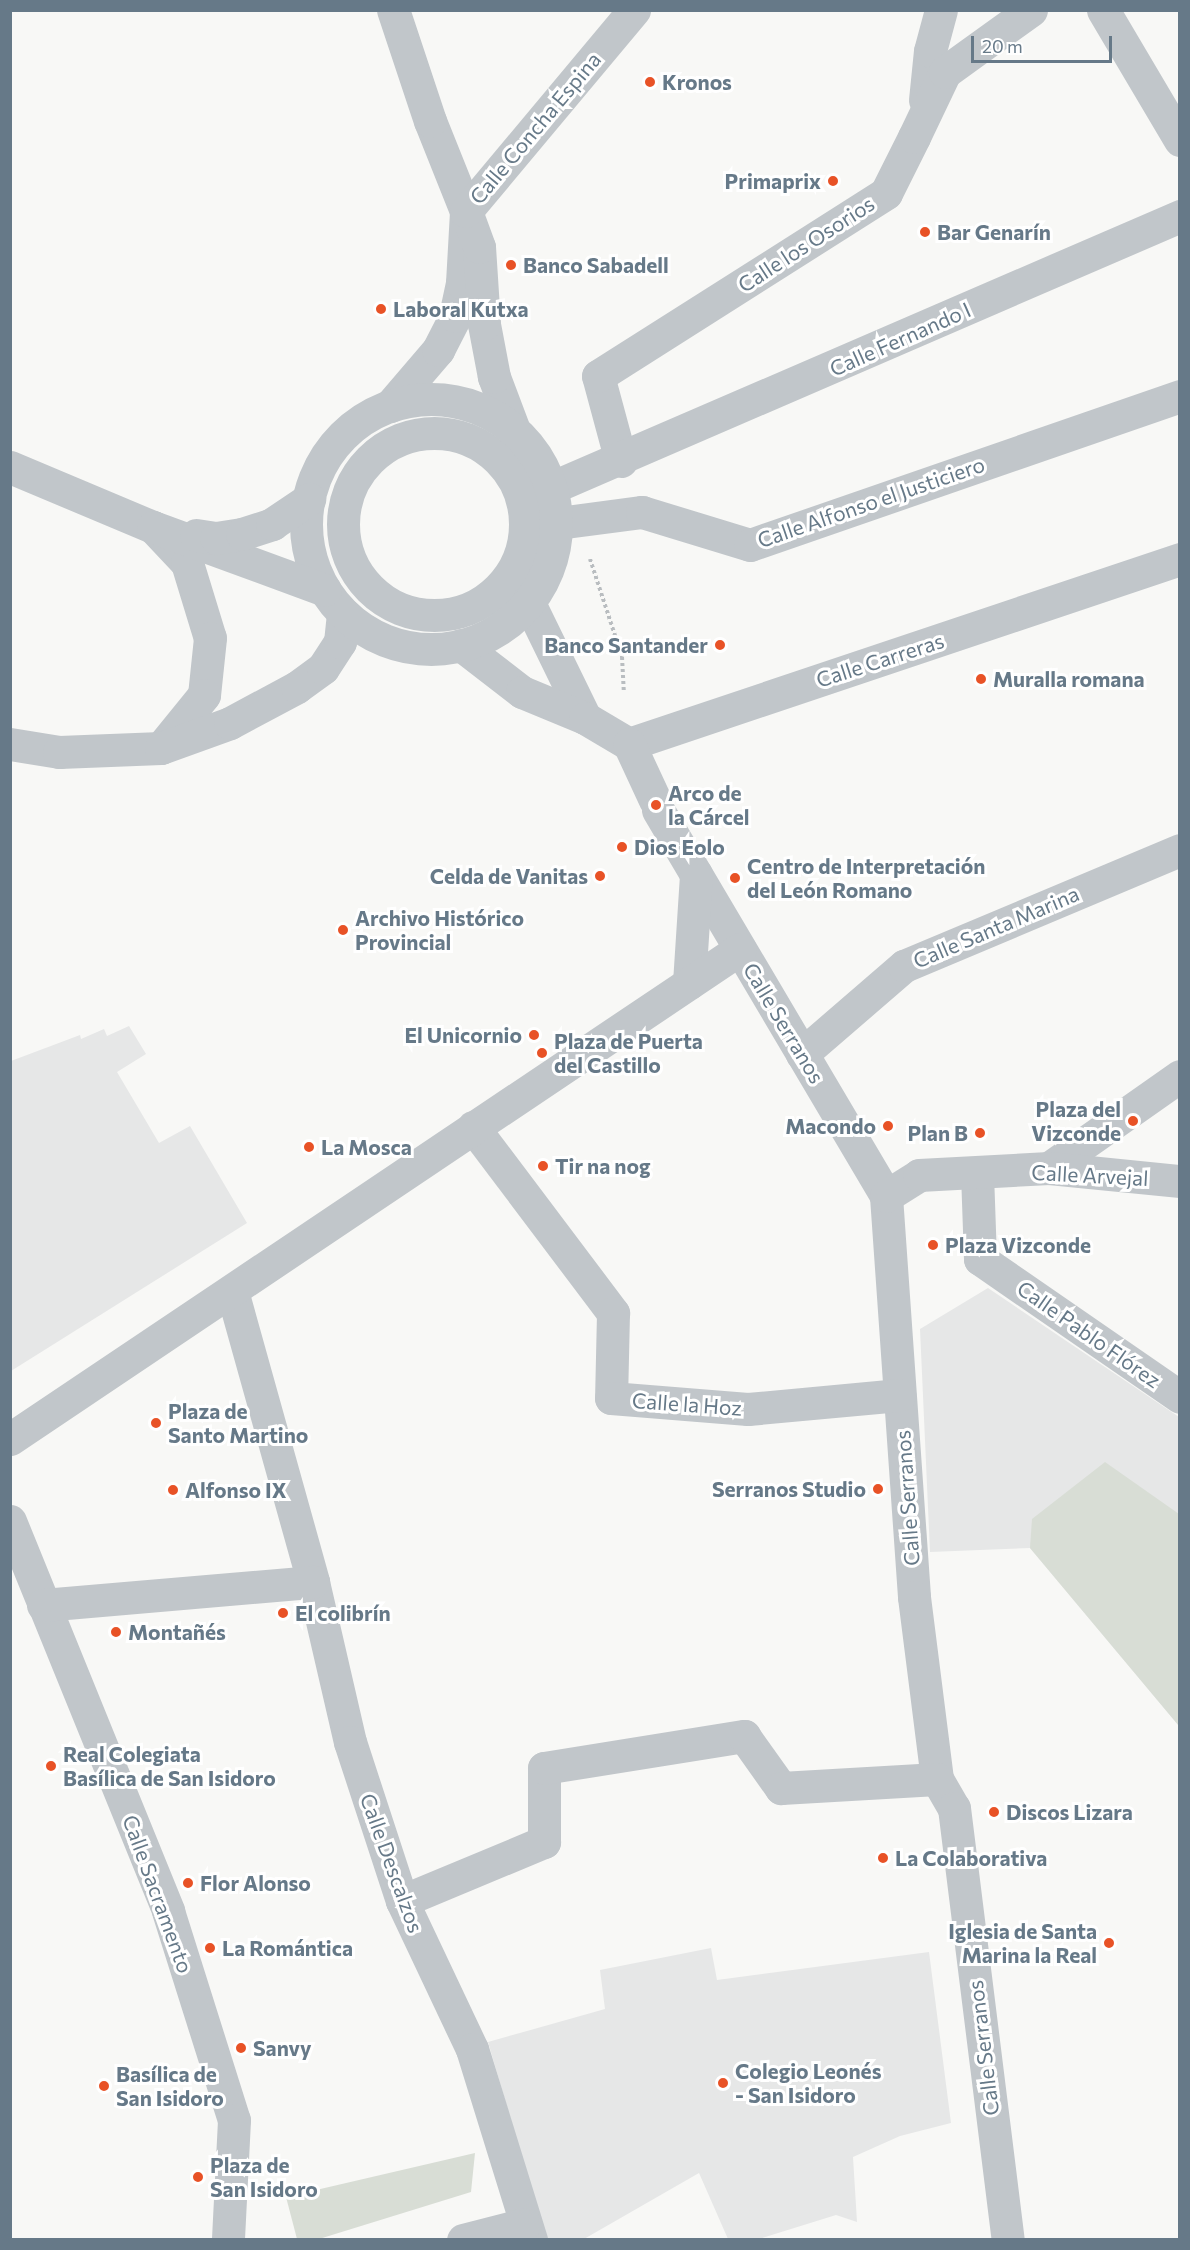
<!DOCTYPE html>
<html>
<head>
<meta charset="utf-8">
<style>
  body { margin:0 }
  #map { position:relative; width:1190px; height:2250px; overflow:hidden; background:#f8f8f6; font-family:Commissioner,sans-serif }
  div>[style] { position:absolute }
  .built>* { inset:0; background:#e6e7e7 }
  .green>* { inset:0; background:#d8ddd5 }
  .path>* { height:4px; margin-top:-2px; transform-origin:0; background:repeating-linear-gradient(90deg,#b9bdc0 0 3px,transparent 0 6px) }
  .pedestrian>* { height:33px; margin:-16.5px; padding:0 16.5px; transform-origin:16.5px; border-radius:16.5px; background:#c1c6ca }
  .pedestrian>.ring { margin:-16.5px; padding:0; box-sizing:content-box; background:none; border:33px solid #c1c6ca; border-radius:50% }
  .minor>* { height:33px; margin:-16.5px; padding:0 16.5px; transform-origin:16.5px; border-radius:16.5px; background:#c1c6ca }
  .tertiary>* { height:33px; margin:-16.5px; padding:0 16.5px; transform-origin:16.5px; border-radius:16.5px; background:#c1c6ca }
  .tertiary>.ring { margin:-16.5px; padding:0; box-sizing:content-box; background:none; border:33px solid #c1c6ca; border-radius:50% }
  .dots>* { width:16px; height:16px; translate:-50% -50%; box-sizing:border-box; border:3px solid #fff; border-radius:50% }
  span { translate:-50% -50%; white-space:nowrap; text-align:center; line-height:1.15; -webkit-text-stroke:6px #fff; paint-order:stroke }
  .poi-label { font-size:21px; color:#667988; font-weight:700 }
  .left { translate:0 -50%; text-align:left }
  .right { translate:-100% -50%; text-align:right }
  .street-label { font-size:21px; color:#667988 }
  .frame { position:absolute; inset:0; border:12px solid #667988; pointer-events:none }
  .scale { position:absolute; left:971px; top:36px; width:141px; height:27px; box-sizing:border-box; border:3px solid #667988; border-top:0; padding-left:8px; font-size:18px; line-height:21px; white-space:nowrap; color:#667988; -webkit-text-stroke:4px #fff; paint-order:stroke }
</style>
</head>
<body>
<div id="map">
  <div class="built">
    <i style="clip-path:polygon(129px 1026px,146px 1054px,117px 1072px,159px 1143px,190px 1126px,247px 1223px,11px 1371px,11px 1061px,80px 1035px,81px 1039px,104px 1029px,107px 1036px)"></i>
    <i style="clip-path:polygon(988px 1288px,1179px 1417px,1179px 1726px,1030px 1548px,930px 1552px,920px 1329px)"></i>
    <i style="clip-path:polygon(711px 1948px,717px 1980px,929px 1952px,951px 2123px,900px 2136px,853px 2157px,857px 2222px,836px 2215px,759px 2239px,728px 2239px,699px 2173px,584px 2239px,546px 2239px,488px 2042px,605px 2009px,600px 1970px)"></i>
  </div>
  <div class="green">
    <i style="clip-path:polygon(1105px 1462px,1179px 1514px,1179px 1726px,1030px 1548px,1032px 1519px)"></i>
    <i style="clip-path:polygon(475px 2153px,471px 2192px,319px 2239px,297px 2239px,286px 2197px)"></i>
  </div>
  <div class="path">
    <i style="left:590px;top:559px;width:103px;rotate:71.9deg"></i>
    <i style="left:622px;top:657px;width:36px;rotate:87deg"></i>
  </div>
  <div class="pedestrian">
    <i class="ring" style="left:343px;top:433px;width:149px;height:149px"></i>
    <i style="left:621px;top:461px;width:88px;rotate:-105.1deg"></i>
    <i style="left:598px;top:376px;width:341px;rotate:-32.4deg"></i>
    <i style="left:886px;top:193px;width:63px;rotate:-63.4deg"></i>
    <i style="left:658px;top:810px;width:448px;rotate:59.4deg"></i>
    <i style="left:886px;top:1196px;width:402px;rotate:86deg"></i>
    <i style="left:914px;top:1597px;width:183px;rotate:82.8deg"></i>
    <i style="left:937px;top:1779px;width:34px;rotate:60deg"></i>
    <i style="left:954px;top:1808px;width:435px;rotate:82.9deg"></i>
    <i style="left:689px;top:983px;width:109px;rotate:-86.3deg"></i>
    <i style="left:802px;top:1054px;width:135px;rotate:-40.8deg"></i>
    <i style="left:904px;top:966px;width:299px;rotate:-22.8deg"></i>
    <i style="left:473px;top:1127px;width:233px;rotate:53deg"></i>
    <i style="left:613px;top:1313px;width:85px;rotate:91.3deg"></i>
    <i style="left:611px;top:1398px;width:137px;rotate:4.6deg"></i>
    <i style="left:748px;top:1409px;width:152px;rotate:-5.3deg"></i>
    <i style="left:1049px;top:1168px;width:160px;rotate:-35.1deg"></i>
    <i style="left:977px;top:1173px;width:86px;rotate:88deg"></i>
    <i style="left:980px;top:1259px;width:243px;rotate:34.6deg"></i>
    <i style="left:886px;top:1196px;width:39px;rotate:-32deg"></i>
    <i style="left:919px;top:1175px;width:130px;rotate:-3.1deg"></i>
    <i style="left:1049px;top:1168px;width:132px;rotate:5.7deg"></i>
    <i style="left:232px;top:1291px;width:302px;rotate:74.4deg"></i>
    <i style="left:313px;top:1582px;width:164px;rotate:77deg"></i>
    <i style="left:350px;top:1742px;width:167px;rotate:71.9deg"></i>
    <i style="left:402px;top:1901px;width:164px;rotate:64.7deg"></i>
    <i style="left:472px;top:2049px;width:200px;rotate:72.8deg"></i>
    <i style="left:10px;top:1439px;width:879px;rotate:-33.87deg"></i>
    <i style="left:10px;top:1521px;width:421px;rotate:67.9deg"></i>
    <i style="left:168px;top:1911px;width:219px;rotate:72.5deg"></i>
    <i style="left:234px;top:2120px;width:120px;rotate:92.9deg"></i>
    <i style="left:43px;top:1605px;width:271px;rotate:-4.9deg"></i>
    <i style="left:402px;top:1901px;width:154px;rotate:-22.6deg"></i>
    <i style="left:544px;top:1842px;width:74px;rotate:-90deg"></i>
    <i style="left:544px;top:1768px;width:203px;rotate:-9.1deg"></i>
    <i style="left:744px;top:1736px;width:64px;rotate:54.6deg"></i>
    <i style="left:781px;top:1788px;width:156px;rotate:-3.3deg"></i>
    <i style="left:463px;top:2240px;width:64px;rotate:-14.5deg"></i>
  </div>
  <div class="minor">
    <i style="left:1103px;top:10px;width:151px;rotate:59.4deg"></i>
    <i style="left:925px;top:100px;width:49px;rotate:-84.2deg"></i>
    <i style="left:930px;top:51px;width:42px;rotate:-75deg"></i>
    <i style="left:914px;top:137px;width:72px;rotate:-64.5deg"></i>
    <i style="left:945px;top:72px;width:106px;rotate:-35.8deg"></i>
    <i style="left:390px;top:406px;width:74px;rotate:-49.4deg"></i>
    <i style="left:438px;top:350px;width:38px;rotate:-63deg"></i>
    <i style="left:455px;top:316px;width:34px;rotate:-78deg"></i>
    <i style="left:462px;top:283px;width:72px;rotate:-86.8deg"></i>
    <i style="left:466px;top:211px;width:97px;rotate:-111.8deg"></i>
    <i style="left:430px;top:121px;width:117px;rotate:-108.4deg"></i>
    <i style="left:514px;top:430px;width:57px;rotate:-110.7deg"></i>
    <i style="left:494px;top:377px;width:54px;rotate:-100.7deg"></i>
    <i style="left:484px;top:324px;width:77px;rotate:-93.7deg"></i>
    <i style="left:479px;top:247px;width:38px;rotate:-110deg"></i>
    <i style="left:466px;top:211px;width:262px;rotate:-50.1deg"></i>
    <i style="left:553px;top:487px;width:683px;rotate:-23.37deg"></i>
    <i style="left:558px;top:523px;width:85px;rotate:-7.5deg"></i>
    <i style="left:642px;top:512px;width:113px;rotate:17deg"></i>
    <i style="left:750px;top:545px;width:455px;rotate:-19.1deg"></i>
    <i style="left:153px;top:527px;width:50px;rotate:46.6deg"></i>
    <i style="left:187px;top:563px;width:78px;rotate:73deg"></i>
    <i style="left:210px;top:638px;width:57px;rotate:96deg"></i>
    <i style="left:204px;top:695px;width:68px;rotate:129.1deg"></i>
    <i style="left:528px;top:601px;width:130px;rotate:64deg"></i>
    <i style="left:461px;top:645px;width:77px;rotate:37.6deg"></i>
    <i style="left:522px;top:692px;width:68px;rotate:22.4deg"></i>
    <i style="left:585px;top:718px;width:51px;rotate:30.6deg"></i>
    <i style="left:629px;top:744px;width:581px;rotate:-18.56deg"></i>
    <i style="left:10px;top:744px;width:50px;rotate:9.3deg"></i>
    <i style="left:59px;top:752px;width:102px;rotate:-2.2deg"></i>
    <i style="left:161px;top:748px;width:73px;rotate:-19.9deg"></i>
    <i style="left:230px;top:723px;width:76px;rotate:-28.2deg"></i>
    <i style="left:297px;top:687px;width:32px;rotate:-36deg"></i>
    <i style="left:323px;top:668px;width:31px;rotate:-57deg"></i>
    <i style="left:340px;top:642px;width:29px;rotate:-84deg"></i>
    <i style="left:629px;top:744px;width:62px;rotate:65.1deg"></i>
  </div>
  <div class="tertiary">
    <i class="ring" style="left:306px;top:399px;width:217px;height:217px"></i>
    <i style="left:10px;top:467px;width:155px;rotate:22.8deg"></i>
    <i style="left:153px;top:527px;width:183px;rotate:20.1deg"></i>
    <i style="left:196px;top:535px;width:20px;rotate:9deg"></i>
    <i style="left:216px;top:538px;width:26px;rotate:-9deg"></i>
    <i style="left:242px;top:534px;width:32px;rotate:-18deg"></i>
    <i style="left:272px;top:524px;width:45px;rotate:-34deg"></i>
  </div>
  <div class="dots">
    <i style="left:650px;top:82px;background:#e85226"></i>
    <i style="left:833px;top:181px;background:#e85226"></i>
    <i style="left:925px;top:232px;background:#e85226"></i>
    <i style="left:511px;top:265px;background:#e85226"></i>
    <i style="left:381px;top:309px;background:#e85226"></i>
    <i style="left:720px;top:645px;background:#e85226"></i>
    <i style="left:981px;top:679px;background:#e85226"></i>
    <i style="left:656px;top:805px;background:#e85226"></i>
    <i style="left:622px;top:847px;background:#e85226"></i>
    <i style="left:600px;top:876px;background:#e85226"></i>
    <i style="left:735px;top:878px;background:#e85226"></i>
    <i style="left:343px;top:930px;background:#e85226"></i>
    <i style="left:534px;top:1035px;background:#e85226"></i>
    <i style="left:542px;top:1053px;background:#e85226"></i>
    <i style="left:1133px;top:1121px;background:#e85226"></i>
    <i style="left:888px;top:1126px;background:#e85226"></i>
    <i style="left:980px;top:1133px;background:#e85226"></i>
    <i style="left:309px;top:1147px;background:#e85226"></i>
    <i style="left:543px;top:1166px;background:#e85226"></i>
    <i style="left:933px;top:1245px;background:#e85226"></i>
    <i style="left:156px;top:1423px;background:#e85226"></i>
    <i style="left:878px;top:1489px;background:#e85226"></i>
    <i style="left:173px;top:1490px;background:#e85226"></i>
    <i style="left:283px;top:1613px;background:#e85226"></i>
    <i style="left:116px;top:1632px;background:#e85226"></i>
    <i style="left:51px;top:1766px;background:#e85226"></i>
    <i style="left:994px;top:1812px;background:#e85226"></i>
    <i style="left:883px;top:1858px;background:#e85226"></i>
    <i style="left:188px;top:1883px;background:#e85226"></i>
    <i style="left:1109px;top:1943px;background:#e85226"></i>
    <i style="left:210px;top:1948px;background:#e85226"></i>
    <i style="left:241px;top:2048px;background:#e85226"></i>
    <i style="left:723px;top:2083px;background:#e85226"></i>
    <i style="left:104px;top:2086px;background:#e85226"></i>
    <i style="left:198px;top:2177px;background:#e85226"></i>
  </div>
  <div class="poi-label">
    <span class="left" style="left:662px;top:82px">Kronos</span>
    <span class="right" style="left:821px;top:181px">Primaprix</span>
    <span class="left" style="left:937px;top:232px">Bar Genarín</span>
    <span class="left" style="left:523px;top:265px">Banco Sabadell</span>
    <span class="left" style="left:393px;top:309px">Laboral Kutxa</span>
    <span class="right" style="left:708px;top:645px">Banco Santander</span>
    <span class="left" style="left:993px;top:679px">Muralla romana</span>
    <span class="left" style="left:668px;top:805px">Arco de<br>la Cárcel</span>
    <span class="left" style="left:634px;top:847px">Dios Eolo</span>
    <span class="left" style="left:747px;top:878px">Centro de Interpretación<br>del León Romano</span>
    <span class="right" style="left:588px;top:876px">Celda de Vanitas</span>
    <span class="left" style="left:355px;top:930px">Archivo Histórico<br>Provincial</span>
    <span class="right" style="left:522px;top:1035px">El Unicornio</span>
    <span class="left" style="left:554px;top:1053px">Plaza de Puerta<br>del Castillo</span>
    <span class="right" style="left:1121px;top:1121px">Plaza del<br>Vizconde</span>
    <span class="right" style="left:876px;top:1126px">Macondo</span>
    <span class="right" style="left:968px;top:1133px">Plan B</span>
    <span class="left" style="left:321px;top:1147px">La Mosca</span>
    <span class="left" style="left:555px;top:1166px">Tir na nog</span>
    <span class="left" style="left:945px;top:1245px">Plaza Vizconde</span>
    <span class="left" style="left:168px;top:1423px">Plaza de<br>Santo Martino</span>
    <span class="right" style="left:866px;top:1489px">Serranos Studio</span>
    <span class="left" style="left:185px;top:1490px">Alfonso IX</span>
    <span class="left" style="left:295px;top:1613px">El colibrín</span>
    <span class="left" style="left:128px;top:1632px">Montañés</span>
    <span class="left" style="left:63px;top:1766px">Real Colegiata<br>Basílica de San Isidoro</span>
    <span class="left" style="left:1006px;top:1812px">Discos Lizara</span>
    <span class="left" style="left:895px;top:1858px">La Colaborativa</span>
    <span class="left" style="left:200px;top:1883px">Flor Alonso</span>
    <span class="right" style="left:1097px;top:1943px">Iglesia de Santa<br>Marina la Real</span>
    <span class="left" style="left:222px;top:1948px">La Romántica</span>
    <span class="left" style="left:253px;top:2048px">Sanvy</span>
    <span class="left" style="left:735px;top:2083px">Colegio Leonés<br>- San Isidoro</span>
    <span class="left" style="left:116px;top:2086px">Basílica de<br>San Isidoro</span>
    <span class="left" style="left:210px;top:2177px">Plaza de<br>San Isidoro</span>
  </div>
  <div class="street-label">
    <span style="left:535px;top:128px;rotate:-50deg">Calle Concha Espina</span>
    <span style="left:806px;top:244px;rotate:-33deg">Calle los Osorios</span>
    <span style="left:900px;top:339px;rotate:-24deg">Calle Fernando I</span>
    <span style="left:871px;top:502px;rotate:-19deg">Calle Alfonso el Justiciero</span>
    <span style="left:880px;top:660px;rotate:-18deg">Calle Carreras</span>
    <span style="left:996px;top:927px;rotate:-23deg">Calle Santa Marina</span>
    <span style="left:784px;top:1023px;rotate:59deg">Calle Serranos</span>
    <span style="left:1090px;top:1175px;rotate:3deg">Calle Arvejal</span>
    <span style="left:1089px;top:1334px;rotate:35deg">Calle Pablo Flórez</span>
    <span style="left:687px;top:1404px;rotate:4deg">Calle la Hoz</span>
    <span style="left:907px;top:1498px;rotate:-94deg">Calle Serranos</span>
    <span style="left:392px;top:1863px;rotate:70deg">Calle Descalzos</span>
    <span style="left:158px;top:1894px;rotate:70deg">Calle Sacramento</span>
    <span style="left:983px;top:2048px;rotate:-97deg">Calle Serranos</span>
  </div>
  <div class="frame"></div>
  <div class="scale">20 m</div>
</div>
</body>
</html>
